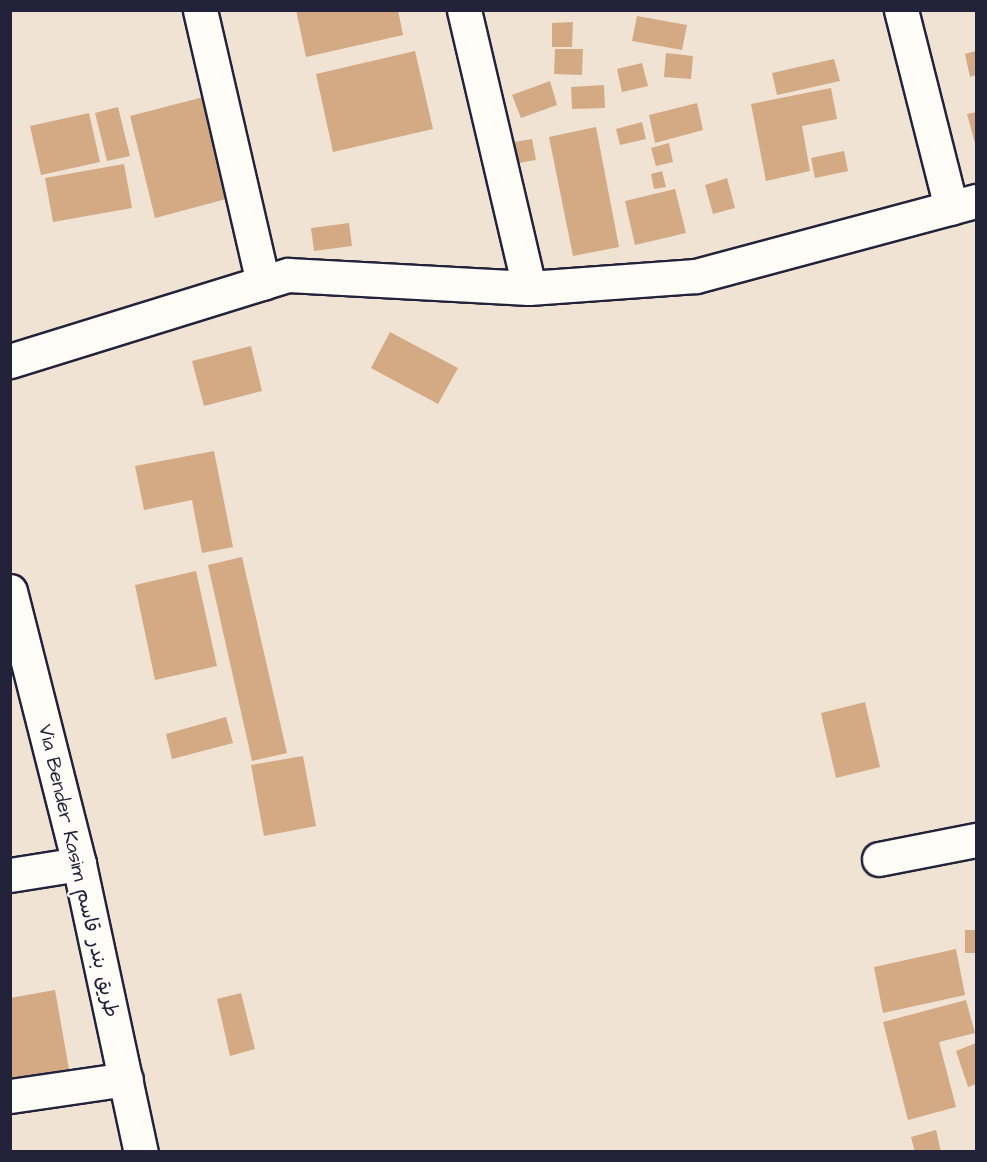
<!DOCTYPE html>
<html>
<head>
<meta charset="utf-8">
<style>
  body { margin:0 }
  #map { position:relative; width:987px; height:1162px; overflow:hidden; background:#f0e3d4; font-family:"Architects Daughter","Playpen Sans Arabic",sans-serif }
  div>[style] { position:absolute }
  .building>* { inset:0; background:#d3aa84 }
  .roads { filter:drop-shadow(2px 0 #22223b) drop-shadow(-2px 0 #22223b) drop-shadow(0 2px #22223b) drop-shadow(0 -2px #22223b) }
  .street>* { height:33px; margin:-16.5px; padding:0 16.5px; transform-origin:16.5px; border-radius:16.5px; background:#fdfcf7 }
  .secondary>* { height:33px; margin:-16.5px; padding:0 16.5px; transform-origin:16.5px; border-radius:16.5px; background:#fdfcf7 }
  span { translate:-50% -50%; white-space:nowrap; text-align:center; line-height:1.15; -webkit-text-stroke:4.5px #fdfcf7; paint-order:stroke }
  .street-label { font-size:20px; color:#22223b }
  .frame { position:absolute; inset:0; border:12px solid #22223b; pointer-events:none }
</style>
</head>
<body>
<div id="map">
  <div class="building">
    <i style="clip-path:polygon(296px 10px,398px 10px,403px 35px,306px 57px)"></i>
    <i style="clip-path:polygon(637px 16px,687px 25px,682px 50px,632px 41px)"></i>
    <i style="clip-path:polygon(573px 22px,572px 47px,552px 47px,552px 23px)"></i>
    <i style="clip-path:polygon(555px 49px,583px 49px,582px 75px,554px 74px)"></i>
    <i style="clip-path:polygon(415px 51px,433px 129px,333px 152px,316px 74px)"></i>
    <i style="clip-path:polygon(976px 51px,976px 75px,970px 77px,965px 54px)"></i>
    <i style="clip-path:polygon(666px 53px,693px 56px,691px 79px,664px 77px)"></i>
    <i style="clip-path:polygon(834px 59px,840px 81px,777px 95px,772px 73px)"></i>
    <i style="clip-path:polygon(642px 63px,648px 86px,622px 92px,617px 69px)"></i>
    <i style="clip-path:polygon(550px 81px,557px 105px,521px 118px,512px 95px)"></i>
    <i style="clip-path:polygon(604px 85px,605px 108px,572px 109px,571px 87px)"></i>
    <i style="clip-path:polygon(831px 88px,837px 119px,802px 126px,810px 171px,766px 181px,751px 104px)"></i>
    <i style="clip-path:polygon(219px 93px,245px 194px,155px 218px,130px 116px)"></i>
    <i style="clip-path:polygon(697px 103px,703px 130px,655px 143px,649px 115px)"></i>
    <i style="clip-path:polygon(118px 107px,130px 156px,107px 161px,95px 113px)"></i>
    <i style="clip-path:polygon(976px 112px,976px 147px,967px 114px)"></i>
    <i style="clip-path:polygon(89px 113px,100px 162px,41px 175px,30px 126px)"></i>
    <i style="clip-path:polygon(642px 122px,646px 139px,620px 145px,616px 129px)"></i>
    <i style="clip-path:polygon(596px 127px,619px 247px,573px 256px,549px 137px)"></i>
    <i style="clip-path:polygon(532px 139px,536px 160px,513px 164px,509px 143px)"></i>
    <i style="clip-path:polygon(669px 143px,673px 162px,656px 166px,651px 148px)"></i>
    <i style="clip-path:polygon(844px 151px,848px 171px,815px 178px,811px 158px)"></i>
    <i style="clip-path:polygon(124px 164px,132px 208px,53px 222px,45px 178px)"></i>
    <i style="clip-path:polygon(662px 171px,666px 187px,654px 189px,651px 174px)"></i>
    <i style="clip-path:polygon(727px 178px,735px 208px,713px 214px,705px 185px)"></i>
    <i style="clip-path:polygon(675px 189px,686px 233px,635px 245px,625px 201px)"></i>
    <i style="clip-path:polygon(349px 223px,352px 246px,314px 251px,311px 228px)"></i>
    <i style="clip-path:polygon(390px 332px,458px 368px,438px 404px,371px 368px)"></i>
    <i style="clip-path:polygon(251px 346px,262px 391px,204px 406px,192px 361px)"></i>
    <i style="clip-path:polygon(214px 451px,233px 547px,202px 553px,192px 500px,144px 510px,135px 466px)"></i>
    <i style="clip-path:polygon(242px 557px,287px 753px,252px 761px,208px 565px)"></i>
    <i style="clip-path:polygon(196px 571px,217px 666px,155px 680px,135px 585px)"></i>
    <i style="clip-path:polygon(865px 702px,880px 767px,836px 778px,821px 713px)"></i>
    <i style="clip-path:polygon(226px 717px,233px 743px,172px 759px,166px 734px)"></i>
    <i style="clip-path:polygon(303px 756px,316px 826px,264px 836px,251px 765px)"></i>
    <i style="clip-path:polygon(965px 930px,976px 930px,976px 953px,965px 953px)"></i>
    <i style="clip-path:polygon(956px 949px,965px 995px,883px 1013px,874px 967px)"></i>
    <i style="clip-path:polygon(55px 990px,69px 1069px,10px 1079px,10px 998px)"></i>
    <i style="clip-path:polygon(241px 993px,255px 1049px,230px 1056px,217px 999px)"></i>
    <i style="clip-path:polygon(966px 1000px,975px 1033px,939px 1042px,956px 1107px,908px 1120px,883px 1022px)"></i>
    <i style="clip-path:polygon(976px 1043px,976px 1084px,968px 1087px,956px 1051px)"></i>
    <i style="clip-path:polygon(936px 1130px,941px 1152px,915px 1152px,911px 1137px)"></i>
  </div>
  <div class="roads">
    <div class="street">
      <i style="left:200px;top:10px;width:280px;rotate:77deg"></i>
      <i style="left:464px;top:10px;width:285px;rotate:76.8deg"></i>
      <i style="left:901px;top:10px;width:204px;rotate:75.8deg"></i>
      <i style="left:10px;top:361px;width:291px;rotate:-17.2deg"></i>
      <i style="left:288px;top:275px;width:241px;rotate:3.1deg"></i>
      <i style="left:529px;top:288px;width:167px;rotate:-4.1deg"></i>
      <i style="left:696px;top:276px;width:290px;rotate:-15deg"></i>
      <i style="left:879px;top:859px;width:99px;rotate:-11.1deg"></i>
      <i style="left:10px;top:875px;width:70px;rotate:-9.1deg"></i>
      <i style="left:10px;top:1096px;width:117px;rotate:-8.3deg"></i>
    </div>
    <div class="secondary">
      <i style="left:10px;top:591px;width:282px;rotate:75.8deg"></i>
      <i style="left:79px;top:864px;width:295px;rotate:77.9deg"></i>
    </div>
  </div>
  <div class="street-label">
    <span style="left:78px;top:871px;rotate:77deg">Via Bender Kasim طريق بندر قاسم</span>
  </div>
  <div class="frame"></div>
</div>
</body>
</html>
